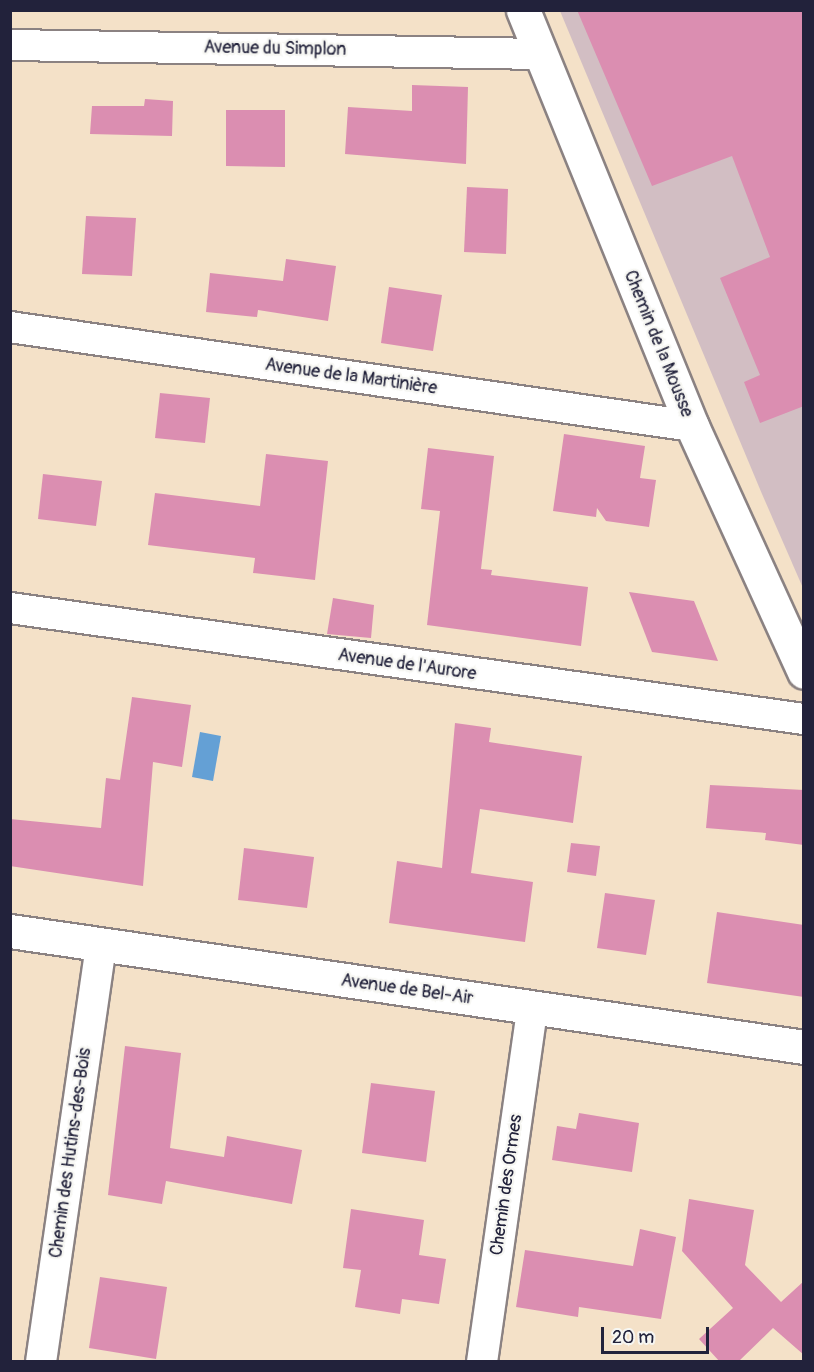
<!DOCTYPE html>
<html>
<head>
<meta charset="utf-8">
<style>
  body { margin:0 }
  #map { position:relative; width:814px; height:1372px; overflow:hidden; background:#f4e1c8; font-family:Pangolin,sans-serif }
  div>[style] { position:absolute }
  .industrial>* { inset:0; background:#d2bec3 }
  .water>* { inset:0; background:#64a0d5 }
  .building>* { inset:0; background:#db8eb1 }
  .roads { filter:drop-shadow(2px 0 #8b8282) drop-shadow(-2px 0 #8b8282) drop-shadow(0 2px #8b8282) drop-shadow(0 -2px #8b8282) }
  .street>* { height:30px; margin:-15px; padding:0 15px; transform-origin:15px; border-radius:15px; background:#fff }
  .secondary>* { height:33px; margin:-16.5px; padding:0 16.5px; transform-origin:16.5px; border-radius:16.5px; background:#fff }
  span { translate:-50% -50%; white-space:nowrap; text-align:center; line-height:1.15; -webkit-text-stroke:4.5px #f6f6f2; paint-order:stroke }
  .street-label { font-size:18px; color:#22223b }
  .frame { position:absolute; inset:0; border:12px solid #22223b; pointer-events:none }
  .scale { position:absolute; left:601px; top:1327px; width:108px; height:27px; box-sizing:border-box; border:3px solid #22223b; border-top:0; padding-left:8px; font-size:18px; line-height:21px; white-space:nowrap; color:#22223b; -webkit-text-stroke:4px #f6f6f2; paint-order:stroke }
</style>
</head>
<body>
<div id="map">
  <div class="industrial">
    <i style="clip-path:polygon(560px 11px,803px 11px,803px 588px,762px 494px)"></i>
  </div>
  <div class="water">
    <i style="clip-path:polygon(200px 732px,221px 736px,213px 781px,192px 777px)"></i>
  </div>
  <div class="building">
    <i style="clip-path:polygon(577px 10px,804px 10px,804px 406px,760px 423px,744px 382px,760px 375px,720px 278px,770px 257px,732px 156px,652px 186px)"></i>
    <i style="clip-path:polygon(412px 85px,468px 87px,466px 164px,345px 154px,348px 107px,412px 111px)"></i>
    <i style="clip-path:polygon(145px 99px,173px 101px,172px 136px,90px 134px,92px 106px,144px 106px)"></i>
    <i style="clip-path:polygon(226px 110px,285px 110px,285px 167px,226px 166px)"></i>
    <i style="clip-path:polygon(467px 187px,508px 189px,506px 254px,464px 252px)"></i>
    <i style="clip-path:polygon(86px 216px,136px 218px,132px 276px,82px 274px)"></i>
    <i style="clip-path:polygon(286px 259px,336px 266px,328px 321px,258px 310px,257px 317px,206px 312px,210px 273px,283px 281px)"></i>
    <i style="clip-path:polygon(389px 287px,442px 295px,433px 351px,381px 343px)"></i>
    <i style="clip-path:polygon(160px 393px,210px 398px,205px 443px,155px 438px)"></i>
    <i style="clip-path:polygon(564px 434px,645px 446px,640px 478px,656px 480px,649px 527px,606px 521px,597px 508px,596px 517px,553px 511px)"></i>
    <i style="clip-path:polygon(428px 448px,494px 456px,481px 569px,492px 570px,491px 575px,588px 587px,581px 646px,427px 625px,440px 511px,421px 509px)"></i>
    <i style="clip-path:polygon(266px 454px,328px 461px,315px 580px,253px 573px,255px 558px,148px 545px,155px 493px,260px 506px)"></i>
    <i style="clip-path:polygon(43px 474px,102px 481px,96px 526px,38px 519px)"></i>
    <i style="clip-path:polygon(629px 592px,694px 601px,718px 661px,652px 652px)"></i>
    <i style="clip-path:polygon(333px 598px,374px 605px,371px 638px,327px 634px)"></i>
    <i style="clip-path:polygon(132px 697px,191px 705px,182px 767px,153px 762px,143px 886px,10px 866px,10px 819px,101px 828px,106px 778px,120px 780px)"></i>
    <i style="clip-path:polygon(455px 723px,491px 728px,489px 742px,582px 756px,573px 823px,480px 809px,471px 873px,533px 882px,525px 942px,389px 923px,397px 861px,442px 868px)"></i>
    <i style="clip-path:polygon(710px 785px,804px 790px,804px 845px,765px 840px,766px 833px,706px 828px)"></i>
    <i style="clip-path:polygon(571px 843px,600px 846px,596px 876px,567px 872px)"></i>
    <i style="clip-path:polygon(244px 848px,314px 857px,307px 908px,238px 900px)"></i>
    <i style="clip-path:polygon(605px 893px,655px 900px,646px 955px,597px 948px)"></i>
    <i style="clip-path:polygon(717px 912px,804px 925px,804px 997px,707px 983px)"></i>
    <i style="clip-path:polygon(125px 1046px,181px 1053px,170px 1148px,224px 1157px,227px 1136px,302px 1150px,292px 1204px,166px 1181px,162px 1204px,108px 1195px)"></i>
    <i style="clip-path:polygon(371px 1083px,435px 1091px,426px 1162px,362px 1153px)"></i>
    <i style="clip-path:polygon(579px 1113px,639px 1123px,632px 1172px,552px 1160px,557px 1126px,576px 1129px)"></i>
    <i style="clip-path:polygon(689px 1199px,754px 1210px,745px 1265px,781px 1302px,804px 1281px,804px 1355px,773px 1328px,738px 1362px,720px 1362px,699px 1339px,733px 1308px,682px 1251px)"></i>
    <i style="clip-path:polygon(351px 1209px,424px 1220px,419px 1255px,446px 1259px,439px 1304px,402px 1299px,400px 1314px,355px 1307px,361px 1270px,343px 1268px)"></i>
    <i style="clip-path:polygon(640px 1229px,676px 1237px,661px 1319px,579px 1307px,578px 1317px,516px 1307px,525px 1250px,633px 1266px)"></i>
    <i style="clip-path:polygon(100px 1277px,167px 1287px,156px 1359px,89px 1348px)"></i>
  </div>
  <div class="roads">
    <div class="street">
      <i style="left:10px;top:45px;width:530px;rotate:0.97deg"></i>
      <i style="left:10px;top:327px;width:689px;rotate:8.26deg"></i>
      <i style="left:10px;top:608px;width:802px;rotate:7.96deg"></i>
      <i style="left:41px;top:1362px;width:421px;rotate:-81.8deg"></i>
      <i style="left:482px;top:1362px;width:357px;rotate:-81.9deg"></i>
    </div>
    <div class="secondary">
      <i style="left:523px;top:10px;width:449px;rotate:67.9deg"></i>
      <i style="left:692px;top:426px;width:270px;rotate:65.5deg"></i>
      <i style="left:10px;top:931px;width:802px;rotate:8.31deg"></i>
    </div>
  </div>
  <div class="street-label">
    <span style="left:275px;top:49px;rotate:1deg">Avenue du Simplon</span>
    <span style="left:658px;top:344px;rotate:68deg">Chemin de la Mousse</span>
    <span style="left:351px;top:377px;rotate:8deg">Avenue de la Martinière</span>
    <span style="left:407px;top:665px;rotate:8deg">Avenue de l'Aurore</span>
    <span style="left:407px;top:990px;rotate:8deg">Avenue de Bel-Air</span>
    <span style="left:71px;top:1153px;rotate:-82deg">Chemin des Hutins-des-Bois</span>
    <span style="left:507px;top:1185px;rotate:-82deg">Chemin des Ormes</span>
  </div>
  <div class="frame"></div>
  <div class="scale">20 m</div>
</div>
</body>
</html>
